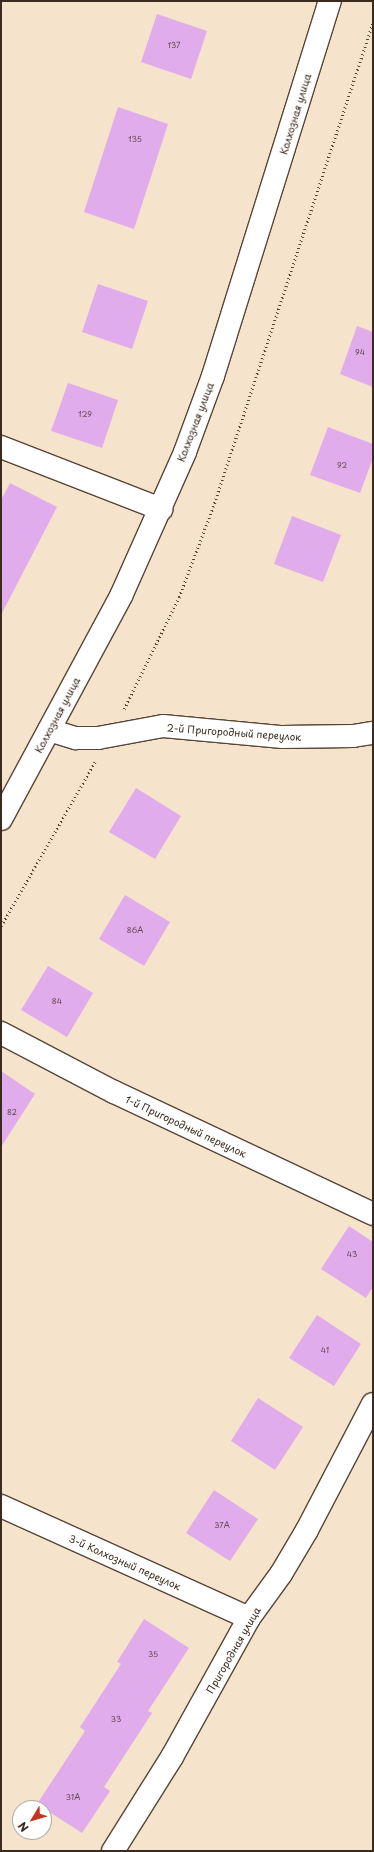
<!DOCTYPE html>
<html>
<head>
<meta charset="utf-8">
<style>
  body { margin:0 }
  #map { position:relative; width:374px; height:1852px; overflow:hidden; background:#f5e3cb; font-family:"Playpen Sans",sans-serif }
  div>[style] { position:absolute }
  .building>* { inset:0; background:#e1acec }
  .path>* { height:2.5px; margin-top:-1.25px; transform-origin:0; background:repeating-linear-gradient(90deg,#574638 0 1px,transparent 0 4px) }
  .roads { filter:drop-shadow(1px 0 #574638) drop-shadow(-1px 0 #574638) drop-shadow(0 1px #574638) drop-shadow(0 -1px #574638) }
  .minor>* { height:22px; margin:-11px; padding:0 11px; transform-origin:11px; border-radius:11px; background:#fff }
  .major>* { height:22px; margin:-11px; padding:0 11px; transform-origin:11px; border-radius:11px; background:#fff }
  span { translate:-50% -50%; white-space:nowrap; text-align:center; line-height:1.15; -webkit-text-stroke:4px #fff; paint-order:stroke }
  .number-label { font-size:8px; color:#644a52 }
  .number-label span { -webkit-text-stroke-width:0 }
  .street-label { font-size:10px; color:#3b2a1e }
  .frame { position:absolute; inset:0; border:2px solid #3b2a1e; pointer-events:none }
  .north { position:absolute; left:12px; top:1800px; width:40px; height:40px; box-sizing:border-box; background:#fff; border:1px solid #b1aaa5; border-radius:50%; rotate:232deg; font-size:11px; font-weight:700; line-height:16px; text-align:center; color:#3b2a1e }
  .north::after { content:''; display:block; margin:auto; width:14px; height:18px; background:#c8321e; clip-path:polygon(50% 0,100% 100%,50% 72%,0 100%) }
</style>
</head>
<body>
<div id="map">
  <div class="building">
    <i style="clip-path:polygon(157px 14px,207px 31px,191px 79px,141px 62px)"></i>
    <i style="clip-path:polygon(118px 107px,168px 124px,134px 229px,84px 212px)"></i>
    <i style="clip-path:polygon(98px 284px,148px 301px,132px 349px,82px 332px)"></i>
    <i style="clip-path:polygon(357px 326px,373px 332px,373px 387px,340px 374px)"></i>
    <i style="clip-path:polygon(68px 383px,118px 400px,102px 448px,51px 431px)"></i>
    <i style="clip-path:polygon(328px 427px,373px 444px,373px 458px,360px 493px,310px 475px)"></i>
    <i style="clip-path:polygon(10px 483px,57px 507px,1px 615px,1px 500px)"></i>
    <i style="clip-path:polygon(292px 516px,341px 535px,323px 582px,274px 564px)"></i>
    <i style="clip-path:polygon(136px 788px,181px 816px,155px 859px,109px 832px)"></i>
    <i style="clip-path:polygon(125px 895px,170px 922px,144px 966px,99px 939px)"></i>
    <i style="clip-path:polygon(48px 966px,93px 993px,67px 1037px,21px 1010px)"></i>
    <i style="clip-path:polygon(1px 1071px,35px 1094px,1px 1147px)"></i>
    <i style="clip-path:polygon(349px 1226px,373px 1242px,373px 1287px,366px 1298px,321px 1269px)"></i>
    <i style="clip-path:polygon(317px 1315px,361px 1344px,334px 1386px,289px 1358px)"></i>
    <i style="clip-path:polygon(258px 1398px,303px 1427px,275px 1470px,231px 1441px)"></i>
    <i style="clip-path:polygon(214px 1490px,258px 1519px,230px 1561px,186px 1533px)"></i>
    <i style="clip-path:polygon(144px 1619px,189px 1648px,148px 1711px,152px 1713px,104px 1787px,110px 1791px,82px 1833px,37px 1804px,85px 1731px,80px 1727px,121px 1664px,117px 1662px)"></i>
  </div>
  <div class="path">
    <i style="left:124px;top:709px;width:125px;rotate:-63.8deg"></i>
    <i style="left:179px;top:597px;width:96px;rotate:-69.3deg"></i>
    <i style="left:213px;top:507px;width:511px;rotate:-71.74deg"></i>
    <i style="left:1px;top:926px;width:189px;rotate:-60.2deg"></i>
  </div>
  <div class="roads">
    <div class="minor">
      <i style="left:1px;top:447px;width:172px;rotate:21.2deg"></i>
      <i style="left:49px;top:730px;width:28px;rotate:17deg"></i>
      <i style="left:76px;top:738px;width:22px"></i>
      <i style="left:98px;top:738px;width:66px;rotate:-10.5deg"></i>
      <i style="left:163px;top:726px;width:120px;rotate:5.3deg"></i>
      <i style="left:282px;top:737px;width:71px;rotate:-0.8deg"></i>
      <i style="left:353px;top:736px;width:20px;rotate:-9deg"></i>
      <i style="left:1px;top:1033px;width:127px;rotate:27.6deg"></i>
      <i style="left:114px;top:1092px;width:286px;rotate:25.2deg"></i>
      <i style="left:1px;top:1506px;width:272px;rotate:24.3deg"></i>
      <i style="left:113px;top:1851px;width:111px;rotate:-57.9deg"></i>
      <i style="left:172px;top:1757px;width:159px;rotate:-61deg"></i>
      <i style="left:249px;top:1618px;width:54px;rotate:-54deg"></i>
      <i style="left:281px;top:1574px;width:51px;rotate:-59.4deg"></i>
      <i style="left:307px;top:1530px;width:142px;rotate:-62.4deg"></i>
    </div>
    <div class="major">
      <i style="left:1px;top:819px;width:253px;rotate:-61.7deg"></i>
      <i style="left:121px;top:596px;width:158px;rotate:-66deg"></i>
      <i style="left:185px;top:452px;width:81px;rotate:-69.8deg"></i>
      <i style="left:213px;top:376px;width:393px;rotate:-72.7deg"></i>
    </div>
  </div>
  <div class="number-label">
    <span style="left:174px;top:46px">137</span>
    <span style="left:135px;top:140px">135</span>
    <span style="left:360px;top:353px">94</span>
    <span style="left:85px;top:415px">129</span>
    <span style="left:342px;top:466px">92</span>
    <span style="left:135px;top:931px">86А</span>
    <span style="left:57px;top:1002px">84</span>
    <span style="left:12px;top:1113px">82</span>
    <span style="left:352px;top:1255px">43</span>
    <span style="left:325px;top:1351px">41</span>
    <span style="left:222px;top:1526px">37А</span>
    <span style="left:153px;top:1655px">35</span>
    <span style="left:116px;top:1720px">33</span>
    <span style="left:73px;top:1798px">31А</span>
  </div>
  <div class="street-label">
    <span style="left:295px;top:114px;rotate:-73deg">Колхозная улица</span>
    <span style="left:195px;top:422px;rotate:-69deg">Колхозная улица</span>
    <span style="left:57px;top:715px;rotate:-62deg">Колхозная улица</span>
    <span style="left:234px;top:732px;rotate:4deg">2-й Пригородный переулок</span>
    <span style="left:186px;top:1126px;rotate:25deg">1-й Пригородный переулок</span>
    <span style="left:125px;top:1562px;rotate:24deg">3-й Колхозный переулок</span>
    <span style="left:233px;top:1650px;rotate:-60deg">Пригородная улица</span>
  </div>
  <div class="frame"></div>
  <div class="north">N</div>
</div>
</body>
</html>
